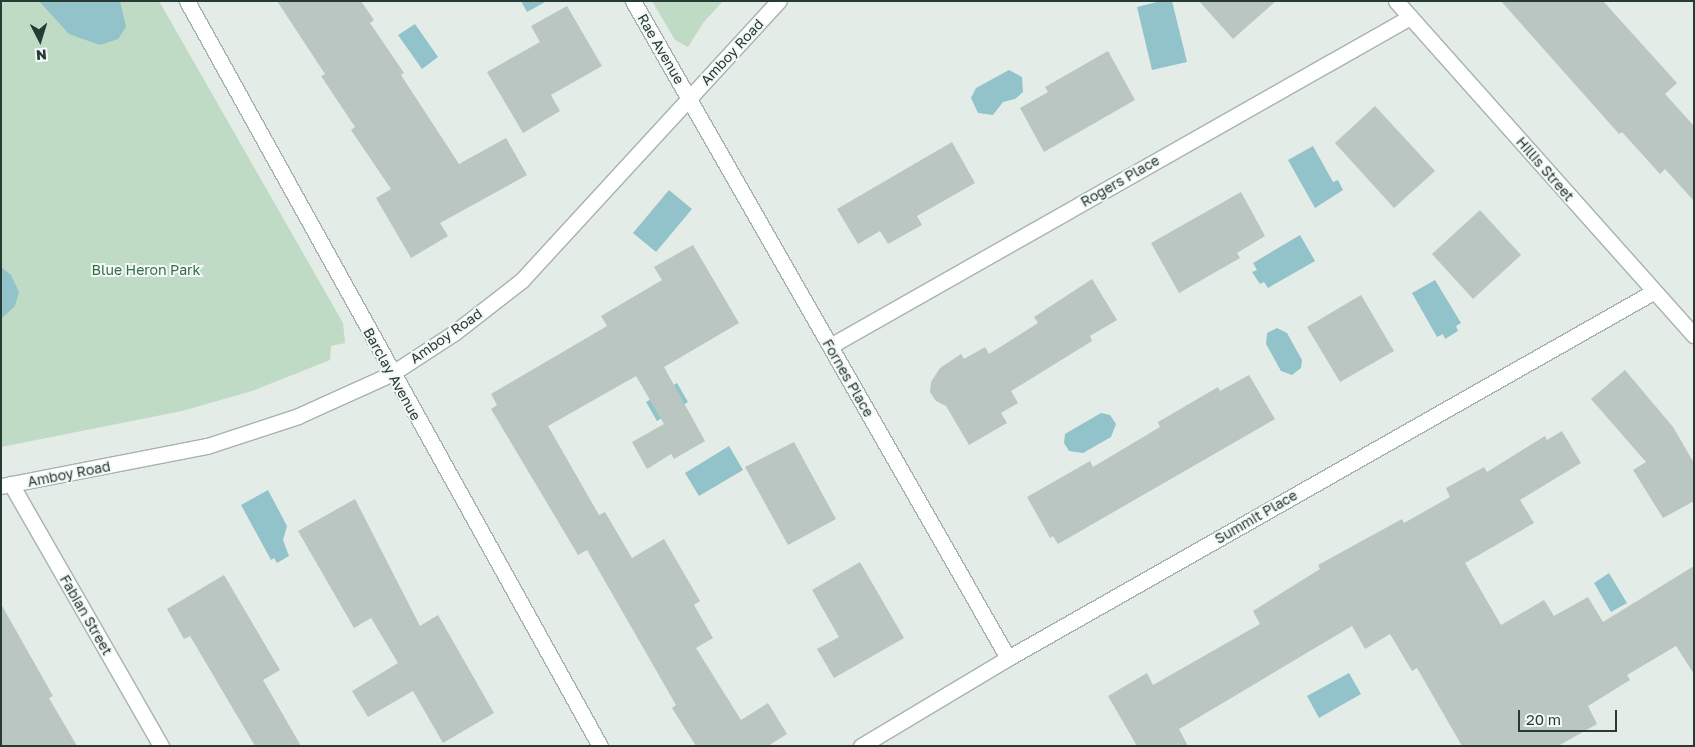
<!DOCTYPE html>
<html>
<head>
<meta charset="utf-8">
<style>
  body { margin:0 }
  #map { position:relative; width:1695px; height:747px; overflow:hidden; background:#e4ece8; font-family:"Golos Text",sans-serif }
  div>[style] { position:absolute }
  .green>* { inset:0; background:#bfdac5 }
  .water>* { inset:0; background:#92c3ca }
  .building>* { inset:0; background:#b9c6c1 }
  .roads { filter:drop-shadow(1px 0 #a7b3ae) drop-shadow(-1px 0 #a7b3ae) drop-shadow(0 1px #a7b3ae) drop-shadow(0 -1px #a7b3ae) }
  .minor>* { height:15px; margin:-7.5px; padding:0 7.5px; transform-origin:7.5px; border-radius:7.5px; background:#fff }
  .secondary>* { height:15px; margin:-7.5px; padding:0 7.5px; transform-origin:7.5px; border-radius:7.5px; background:#fff }
  span { translate:-50% -50%; white-space:nowrap; text-align:center; line-height:1.15; -webkit-text-stroke:4px #f4f8f6; paint-order:stroke }
  .street-label { font-size:14px; color:#253b34 }
  .park-label { font-size:14px; color:#346d48 }
  .frame { position:absolute; inset:0; border:2px solid #253b34; pointer-events:none }
  .north { position:absolute; left:15px; top:15px; width:50px; height:50px; -webkit-text-stroke:4px #f4f8f6; paint-order:stroke; rotate:175deg; font-size:14px; font-weight:700; line-height:20px; text-align:center; color:#253b34 }
  .north::after { content:''; display:block; margin:auto; width:18px; height:22px; background:#253b34; clip-path:polygon(50% 0,100% 100%,50% 72%,0 100%) }
  .scale { position:absolute; left:1518px; top:710px; width:99px; height:22px; box-sizing:border-box; border:2px solid #253b34; border-top:0; padding-left:6px; font-size:15px; line-height:18px; white-space:nowrap; color:#253b34; -webkit-text-stroke:4px #f4f8f6; paint-order:stroke }
</style>
</head>
<body>
<div id="map">
  <div class="green">
    <i style="clip-path:polygon(1px 1px,159px 1px,343px 323px,345px 343px,331px 346px,330px 360px,252px 391px,182px 411px,1px 447px)"></i>
    <i style="clip-path:polygon(652px 1px,723px 1px,703px 23px,688px 47px,675px 40px)"></i>
  </div>
  <div class="water">
    <i style="clip-path:polygon(39px 1px,120px 1px,126px 27px,118px 39px,100px 45px,69px 34px)"></i>
    <i style="clip-path:polygon(521px 1px,547px 1px,527px 12px)"></i>
    <i style="clip-path:polygon(1161px 1px,1172px 1px,1187px 62px,1152px 70px,1137px 7px)"></i>
    <i style="clip-path:polygon(415px 24px,438px 57px,422px 69px,398px 35px)"></i>
    <i style="clip-path:polygon(1009px 70px,1022px 77px,1023px 92px,1015px 99px,1003px 102px,993px 115px,978px 113px,971px 98px,976px 88px)"></i>
    <i style="clip-path:polygon(1313px 146px,1333px 182px,1338px 180px,1343px 190px,1315px 208px,1288px 160px)"></i>
    <i style="clip-path:polygon(669px 190px,692px 209px,656px 252px,633px 233px)"></i>
    <i style="clip-path:polygon(1300px 235px,1315px 261px,1268px 288px,1264px 282px,1260px 284px,1252px 272px,1257px 270px,1253px 263px)"></i>
    <i style="clip-path:polygon(1px 267px,11px 275px,19px 292px,15px 306px,1px 319px)"></i>
    <i style="clip-path:polygon(1435px 280px,1461px 323px,1456px 326px,1458px 331px,1445px 339px,1443px 334px,1437px 337px,1412px 293px)"></i>
    <i style="clip-path:polygon(1277px 328px,1287px 333px,1302px 360px,1301px 368px,1292px 375px,1281px 371px,1266px 344px,1267px 333px)"></i>
    <i style="clip-path:polygon(677px 383px,688px 402px,657px 421px,646px 402px)"></i>
    <i style="clip-path:polygon(1101px 413px,1110px 415px,1116px 424px,1111px 437px,1083px 453px,1069px 451px,1064px 443px,1065px 434px)"></i>
    <i style="clip-path:polygon(729px 446px,743px 470px,699px 496px,685px 473px)"></i>
    <i style="clip-path:polygon(268px 490px,287px 526px,283px 540px,289px 556px,277px 563px,274px 558px,271px 560px,241px 505px)"></i>
    <i style="clip-path:polygon(1609px 573px,1627px 603px,1611px 612px,1594px 583px)"></i>
    <i style="clip-path:polygon(1349px 673px,1361px 694px,1319px 718px,1307px 696px)"></i>
  </div>
  <div class="building">
    <i style="clip-path:polygon(277px 1px,361px 1px,374px 20px,370px 23px,404px 73px,401px 75px,459px 164px,506px 138px,527px 175px,440px 223px,448px 236px,411px 258px,376px 198px,391px 189px,351px 130px,355px 127px,321px 76px,325px 74px)"></i>
    <i style="clip-path:polygon(1199px 1px,1276px 1px,1233px 39px)"></i>
    <i style="clip-path:polygon(1501px 1px,1603px 1px,1677px 83px,1665px 94px,1694px 126px,1694px 201px,1665px 169px,1660px 174px,1622px 132px,1619px 134px)"></i>
    <i style="clip-path:polygon(567px 6px,602px 66px,551px 95px,560px 111px,523px 133px,487px 72px,540px 42px,531px 26px)"></i>
    <i style="clip-path:polygon(1108px 51px,1135px 100px,1044px 152px,1020px 108px,1048px 92px,1045px 87px)"></i>
    <i style="clip-path:polygon(1375px 106px,1435px 171px,1394px 208px,1335px 143px)"></i>
    <i style="clip-path:polygon(952px 142px,975px 183px,917px 216px,922px 225px,888px 244px,880px 231px,858px 244px,837px 209px)"></i>
    <i style="clip-path:polygon(1241px 192px,1265px 236px,1237px 253px,1240px 258px,1179px 293px,1151px 243px)"></i>
    <i style="clip-path:polygon(1480px 210px,1521px 255px,1473px 299px,1432px 254px)"></i>
    <i style="clip-path:polygon(693px 245px,739px 323px,664px 367px,705px 441px,674px 459px,671px 454px,647px 469px,632px 442px,664px 424px,636px 376px,548px 426px,599px 515px,605px 512px,632px 558px,664px 539px,700px 601px,694px 605px,713px 638px,696px 648px,741px 720px,768px 703px,787px 734px,768px 746px,696px 746px,672px 708px,676px 705px,587px 550px,578px 555px,491px 409px,497px 405px,491px 394px,607px 326px,601px 316px,662px 280px,654px 267px)"></i>
    <i style="clip-path:polygon(1092px 279px,1117px 320px,1090px 336px,1092px 341px,1011px 391px,1018px 403px,1001px 413px,1007px 423px,969px 445px,946px 406px,936px 401px,930px 392px,931px 382px,940px 368px,961px 354px,964px 359px,985px 347px,989px 354px,1038px 323px,1034px 317px)"></i>
    <i style="clip-path:polygon(1361px 295px,1394px 351px,1340px 382px,1307px 327px)"></i>
    <i style="clip-path:polygon(1625px 370px,1673px 427px,1694px 463px,1694px 501px,1663px 518px,1633px 470px,1646px 462px,1591px 399px)"></i>
    <i style="clip-path:polygon(1249px 375px,1275px 419px,1058px 544px,1053px 536px,1050px 538px,1027px 497px,1090px 461px,1093px 467px,1160px 427px,1158px 422px,1218px 387px,1220px 391px)"></i>
    <i style="clip-path:polygon(1562px 431px,1581px 463px,1520px 500px,1534px 523px,1465px 563px,1501px 625px,1544px 600px,1554px 616px,1588px 597px,1603px 622px,1694px 566px,1694px 674px,1676px 646px,1627px 675px,1630px 680px,1588px 706px,1597px 724px,1558px 746px,1462px 746px,1417px 668px,1412px 671px,1390px 634px,1365px 649px,1352px 626px,1179px 729px,1188px 746px,1137px 746px,1108px 696px,1147px 673px,1153px 685px,1260px 624px,1253px 611px,1320px 569px,1318px 565px,1402px 519px,1404px 523px,1450px 497px,1446px 488px,1484px 467px,1487px 472px,1545px 436px,1547px 440px)"></i>
    <i style="clip-path:polygon(794px 442px,836px 519px,788px 545px,745px 467px)"></i>
    <i style="clip-path:polygon(355px 499px,420px 626px,438px 615px,494px 713px,443px 743px,413px 691px,368px 717px,352px 691px,398px 663px,371px 618px,354px 628px,298px 531px)"></i>
    <i style="clip-path:polygon(860px 562px,904px 638px,834px 678px,817px 649px,839px 637px,812px 590px)"></i>
    <i style="clip-path:polygon(224px 575px,280px 670px,263px 680px,301px 746px,255px 746px,190px 636px,184px 639px,167px 609px)"></i>
    <i style="clip-path:polygon(1px 604px,53px 696px,49px 698px,77px 746px,1px 746px)"></i>
  </div>
  <div class="roads">
    <div class="minor">
      <i style="left:187px;top:1px;width:852px;rotate:61deg"></i>
      <i style="left:633px;top:1px;width:756px;rotate:60.28deg"></i>
      <i style="left:1396px;top:1px;width:448px;rotate:48.3deg"></i>
      <i style="left:830px;top:346px;width:667px;rotate:-29.56deg"></i>
      <i style="left:11px;top:484px;width:302px;rotate:60.2deg"></i>
      <i style="left:861px;top:746px;width:171px;rotate:-30.9deg"></i>
      <i style="left:1008px;top:658px;width:742px;rotate:-29.57deg"></i>
    </div>
    <div class="secondary">
      <i style="left:1px;top:486px;width:210px;rotate:-11deg"></i>
      <i style="left:207px;top:446px;width:96px;rotate:-18.2deg"></i>
      <i style="left:298px;top:416px;width:102px;rotate:-24.3deg"></i>
      <i style="left:391px;top:374px;width:75px;rotate:-33.1deg"></i>
      <i style="left:454px;top:333px;width:86px;rotate:-37.9deg"></i>
      <i style="left:522px;top:280px;width:379px;rotate:-47.4deg"></i>
    </div>
  </div>
  <div class="street-label">
    <span style="left:661px;top:49px;rotate:60deg">Rae Avenue</span>
    <span style="left:732px;top:52px;rotate:-47deg">Amboy Road</span>
    <span style="left:1545px;top:169px;rotate:49deg">Hillis Street</span>
    <span style="left:1120px;top:181px;rotate:-30deg">Rogers Place</span>
    <span style="left:446px;top:336px;rotate:-35deg">Amboy Road</span>
    <span style="left:392px;top:374px;rotate:61deg">Barclay Avenue</span>
    <span style="left:848px;top:378px;rotate:60deg">Fornes Place</span>
    <span style="left:69px;top:474px;rotate:-11deg">Amboy Road</span>
    <span style="left:1256px;top:517px;rotate:-30deg">Summit Place</span>
    <span style="left:86px;top:615px;rotate:60deg">Fabian Street</span>
  </div>
  <div class="park-label">
    <span style="left:146px;top:270px">Blue Heron Park</span>
  </div>
  <div class="frame"></div>
  <div class="north">N</div>
  <div class="scale">20 m</div>
</div>
</body>
</html>
